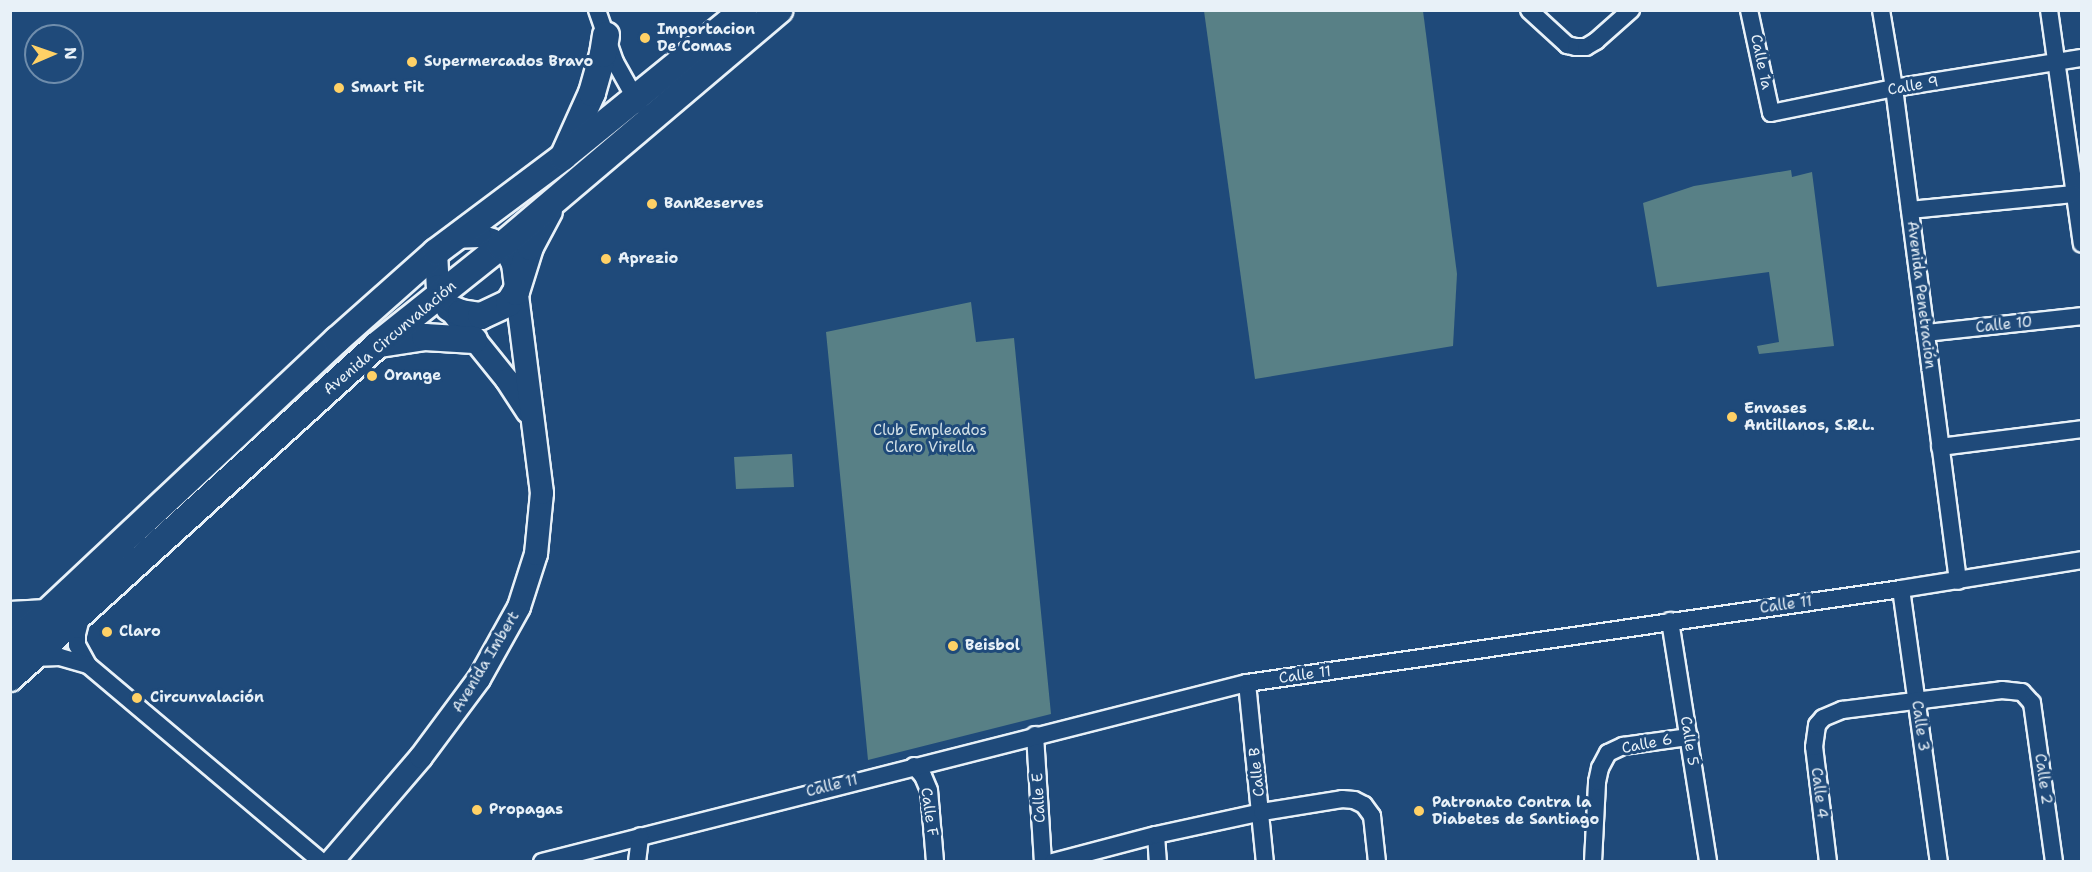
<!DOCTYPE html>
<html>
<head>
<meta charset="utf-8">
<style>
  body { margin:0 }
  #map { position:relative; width:2092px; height:872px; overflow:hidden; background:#1f4a7a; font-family:"Shantell Sans",sans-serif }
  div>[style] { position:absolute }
  .green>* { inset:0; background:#588086 }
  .roads { filter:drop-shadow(2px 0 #e8f1f8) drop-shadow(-2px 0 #e8f1f8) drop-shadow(0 2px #e8f1f8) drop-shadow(0 -2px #e8f1f8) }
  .minor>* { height:16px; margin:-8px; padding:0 8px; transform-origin:8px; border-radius:8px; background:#1f4a7a }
  .secondary>* { height:22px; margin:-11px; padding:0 11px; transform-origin:11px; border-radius:11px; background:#1f4a7a }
  .primary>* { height:26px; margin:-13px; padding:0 13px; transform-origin:13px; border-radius:13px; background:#1f4a7a }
  .dots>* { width:16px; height:16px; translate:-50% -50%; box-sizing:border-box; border:3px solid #1f4a7a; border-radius:50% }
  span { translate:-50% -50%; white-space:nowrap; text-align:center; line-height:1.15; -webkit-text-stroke:6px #1f4a7a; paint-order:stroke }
  .poi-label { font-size:15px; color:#e8f1f8; font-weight:700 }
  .left { translate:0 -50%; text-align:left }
  .street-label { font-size:15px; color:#e8f1f8 }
  .park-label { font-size:15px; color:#d2e0e7 }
  .frame { position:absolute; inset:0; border:12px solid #e8f1f8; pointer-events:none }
  .north { position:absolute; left:24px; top:24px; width:60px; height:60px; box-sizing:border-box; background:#1f4a7a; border:2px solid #6f8dac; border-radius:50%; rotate:88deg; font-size:16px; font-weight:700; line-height:24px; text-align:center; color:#e8f1f8 }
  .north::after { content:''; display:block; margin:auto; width:21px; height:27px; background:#ffd166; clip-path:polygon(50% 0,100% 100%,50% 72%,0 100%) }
</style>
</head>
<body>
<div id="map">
  <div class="green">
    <i style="clip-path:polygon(1204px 11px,1423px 11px,1457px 274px,1453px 346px,1255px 379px)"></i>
    <i style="clip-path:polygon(1791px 170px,1792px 177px,1812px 172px,1834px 346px,1759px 354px,1757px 346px,1779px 342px,1769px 272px,1657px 287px,1643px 203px,1694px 186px)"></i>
    <i style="clip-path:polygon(971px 302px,976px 342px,1014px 338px,1051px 714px,868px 760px,826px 332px)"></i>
    <i style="clip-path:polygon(792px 454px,794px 487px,736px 489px,734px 457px)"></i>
  </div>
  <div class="roads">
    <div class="minor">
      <i style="left:597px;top:10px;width:55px;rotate:70.9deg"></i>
      <i style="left:615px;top:62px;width:49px;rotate:60.8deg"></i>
      <i style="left:1529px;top:10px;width:52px;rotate:42.6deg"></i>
      <i style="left:1567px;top:45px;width:9px;rotate:13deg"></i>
      <i style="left:1576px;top:47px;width:10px"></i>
      <i style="left:1586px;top:47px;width:12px;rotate:-31deg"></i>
      <i style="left:1596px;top:41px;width:47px;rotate:-41.5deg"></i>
      <i style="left:1749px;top:10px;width:105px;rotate:77.9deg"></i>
      <i style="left:1771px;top:113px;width:126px;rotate:-11.5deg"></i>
      <i style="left:1894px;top:88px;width:190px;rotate:-9.1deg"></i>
      <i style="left:1881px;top:10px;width:79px;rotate:80.5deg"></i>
      <i style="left:1894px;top:88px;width:497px;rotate:82.6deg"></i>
      <i style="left:2049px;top:10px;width:236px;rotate:82deg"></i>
      <i style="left:1910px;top:210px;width:164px;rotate:-5.6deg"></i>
      <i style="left:1926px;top:333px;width:157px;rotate:-6.2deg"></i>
      <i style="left:1940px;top:447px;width:143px;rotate:-7.2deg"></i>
      <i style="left:1901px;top:589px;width:276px;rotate:82.1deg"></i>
      <i style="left:82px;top:614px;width:21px;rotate:104deg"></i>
      <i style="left:77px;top:634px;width:11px;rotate:90deg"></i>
      <i style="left:77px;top:645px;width:23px;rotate:61deg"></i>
      <i style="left:88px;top:665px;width:306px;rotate:40.1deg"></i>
      <i style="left:1670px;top:621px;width:244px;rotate:81deg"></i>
      <i style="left:31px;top:658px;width:29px;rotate:-2deg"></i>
      <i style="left:60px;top:657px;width:29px;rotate:16deg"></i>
      <i style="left:1247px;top:683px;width:180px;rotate:84.3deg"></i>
      <i style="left:1035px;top:735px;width:127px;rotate:86.4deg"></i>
      <i style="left:914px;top:766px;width:13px;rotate:48deg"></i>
      <i style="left:923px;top:776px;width:15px;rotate:67deg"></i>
      <i style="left:929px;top:790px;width:72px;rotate:85.2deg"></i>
      <i style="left:1156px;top:835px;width:27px;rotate:86deg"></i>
      <i style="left:542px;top:862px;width:727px;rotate:-14.25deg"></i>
      <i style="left:1247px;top:683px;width:661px;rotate:-8.18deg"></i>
      <i style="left:1901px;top:589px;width:183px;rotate:-9.1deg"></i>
      <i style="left:637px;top:862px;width:26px;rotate:-83deg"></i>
      <i style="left:1053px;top:862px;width:106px;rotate:-14.7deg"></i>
      <i style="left:1156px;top:835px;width:108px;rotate:-12.2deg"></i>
      <i style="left:1262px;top:812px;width:81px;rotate:-9.2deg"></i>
      <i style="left:1342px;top:799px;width:12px;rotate:5deg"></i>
      <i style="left:1354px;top:800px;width:11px;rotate:27deg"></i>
      <i style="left:1364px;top:805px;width:14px;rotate:54deg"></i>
      <i style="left:1372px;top:816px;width:46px;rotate:83.8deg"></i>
      <i style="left:1593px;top:862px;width:80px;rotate:-87.1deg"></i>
      <i style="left:1597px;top:782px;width:14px;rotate:-78deg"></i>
      <i style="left:1600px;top:768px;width:17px;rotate:-62deg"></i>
      <i style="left:1608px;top:753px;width:17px;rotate:-25deg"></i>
      <i style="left:1623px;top:746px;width:67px;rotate:-7.8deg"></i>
      <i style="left:1828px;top:862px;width:116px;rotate:-96.9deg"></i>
      <i style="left:1814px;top:747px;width:22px;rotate:-82deg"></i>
      <i style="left:1817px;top:725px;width:9px;rotate:-49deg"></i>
      <i style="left:1823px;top:718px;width:21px;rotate:-23deg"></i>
      <i style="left:1842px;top:710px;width:161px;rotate:-7.1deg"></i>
      <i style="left:2002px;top:690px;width:20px;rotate:6deg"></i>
      <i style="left:2022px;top:692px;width:15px;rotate:48deg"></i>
      <i style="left:2032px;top:703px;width:161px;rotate:82.1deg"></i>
    </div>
    <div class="secondary">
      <i style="left:436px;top:252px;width:34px;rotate:87deg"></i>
      <i style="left:438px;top:286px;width:25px;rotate:63deg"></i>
      <i style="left:449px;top:308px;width:92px;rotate:51.1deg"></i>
      <i style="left:507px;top:380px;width:38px;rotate:57deg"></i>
      <i style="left:331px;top:862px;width:138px;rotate:-49.4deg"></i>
      <i style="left:421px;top:757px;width:97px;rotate:-53.4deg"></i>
      <i style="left:479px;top:679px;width:82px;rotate:-60.9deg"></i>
      <i style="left:519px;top:607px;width:56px;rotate:-72.2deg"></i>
      <i style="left:536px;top:554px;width:61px;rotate:-84.4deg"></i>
      <i style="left:542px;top:493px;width:231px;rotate:-97.2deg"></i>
      <i style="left:513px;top:264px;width:11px;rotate:-117deg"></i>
      <i style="left:508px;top:254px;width:21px;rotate:-139deg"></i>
      <i style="left:492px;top:240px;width:13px;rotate:-162deg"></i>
      <i style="left:480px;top:236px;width:23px;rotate:178deg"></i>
    </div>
    <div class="primary">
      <i style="left:565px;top:153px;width:66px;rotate:-65.8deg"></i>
      <i style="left:592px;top:93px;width:41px;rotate:-74.2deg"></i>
      <i style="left:603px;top:54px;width:19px;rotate:-81deg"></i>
      <i style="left:449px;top:308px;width:13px;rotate:23deg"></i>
      <i style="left:461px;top:313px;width:20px;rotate:9deg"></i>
      <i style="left:481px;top:316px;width:31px;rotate:-25deg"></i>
      <i style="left:509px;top:303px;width:13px;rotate:-58deg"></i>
      <i style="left:516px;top:292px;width:47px;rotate:-72.7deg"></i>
      <i style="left:530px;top:247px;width:40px;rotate:-62deg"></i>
      <i style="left:380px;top:344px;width:46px;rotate:-8.8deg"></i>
      <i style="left:425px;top:337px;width:49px;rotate:3.5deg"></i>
      <i style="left:10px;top:615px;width:37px;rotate:-3deg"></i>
      <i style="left:10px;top:647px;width:449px;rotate:-43.2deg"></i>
      <i style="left:337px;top:340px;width:132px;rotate:-41.6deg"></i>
      <i style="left:436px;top:252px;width:159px;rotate:-36.8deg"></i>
      <i style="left:563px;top:157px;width:233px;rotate:-39.1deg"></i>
      <i style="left:10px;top:678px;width:496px;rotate:-42.2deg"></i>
      <i style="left:377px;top:345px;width:159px;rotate:-38.6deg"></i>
      <i style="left:501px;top:246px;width:365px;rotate:-40.3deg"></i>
    </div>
  </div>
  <div class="dots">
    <i style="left:645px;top:38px;background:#ffd166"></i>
    <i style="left:412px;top:62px;background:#ffd166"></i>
    <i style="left:339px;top:88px;background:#ffd166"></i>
    <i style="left:652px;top:204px;background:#ffd166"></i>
    <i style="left:606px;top:259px;background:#ffd166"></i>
    <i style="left:372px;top:376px;background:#ffd166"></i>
    <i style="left:1732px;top:417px;background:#ffd166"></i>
    <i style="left:107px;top:632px;background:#ffd166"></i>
    <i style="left:953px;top:646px;background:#ffd166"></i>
    <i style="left:137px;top:698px;background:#ffd166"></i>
    <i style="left:477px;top:810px;background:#ffd166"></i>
    <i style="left:1419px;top:811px;background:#ffd166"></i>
  </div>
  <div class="poi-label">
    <span class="left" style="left:657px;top:38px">Importacion<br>De Comas</span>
    <span class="left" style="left:424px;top:62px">Supermercados Bravo</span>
    <span class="left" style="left:351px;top:88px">Smart Fit</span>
    <span class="left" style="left:664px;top:204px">BanReserves</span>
    <span class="left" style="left:618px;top:259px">Aprezio</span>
    <span class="left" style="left:384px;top:376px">Orange</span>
    <span class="left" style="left:1744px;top:417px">Envases<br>Antillanos, S.R.L.</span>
    <span class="left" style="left:119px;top:632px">Claro</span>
    <span class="left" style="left:965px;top:646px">Beisbol</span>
    <span class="left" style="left:150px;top:698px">Circunvalación</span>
    <span class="left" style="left:1432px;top:811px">Patronato Contra la<br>Diabetes de Santiago</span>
    <span class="left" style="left:489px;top:810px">Propagas</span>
  </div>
  <div class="street-label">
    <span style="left:1761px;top:62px;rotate:78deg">Calle 1a</span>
    <span style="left:1913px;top:86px;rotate:-10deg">Calle 9</span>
    <span style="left:1921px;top:295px;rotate:83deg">Avenida Penetración</span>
    <span style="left:2004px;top:325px;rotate:-6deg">Calle 10</span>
    <span style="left:390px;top:338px;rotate:-40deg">Avenida Circunvalación</span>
    <span style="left:1786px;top:605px;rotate:-8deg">Calle 11</span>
    <span style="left:486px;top:662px;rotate:-59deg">Avenida Imbert</span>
    <span style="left:1305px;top:675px;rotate:-8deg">Calle 11</span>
    <span style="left:1920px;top:726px;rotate:82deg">Calle 3</span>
    <span style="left:1689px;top:741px;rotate:81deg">Calle 5</span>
    <span style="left:1647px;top:744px;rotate:-11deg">Calle 6</span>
    <span style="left:1257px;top:772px;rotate:-96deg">Calle B</span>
    <span style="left:2043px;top:779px;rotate:82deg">Calle 2</span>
    <span style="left:832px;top:786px;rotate:-14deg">Calle 11</span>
    <span style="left:1819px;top:793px;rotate:83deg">Calle 4</span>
    <span style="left:1039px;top:798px;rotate:-93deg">Calle E</span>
    <span style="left:929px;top:812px;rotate:82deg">Calle F</span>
  </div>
  <div class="park-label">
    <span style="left:930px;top:439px">Club Empleados<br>Claro Virella</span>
  </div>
  <div class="frame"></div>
  <div class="north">N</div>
</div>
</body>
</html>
